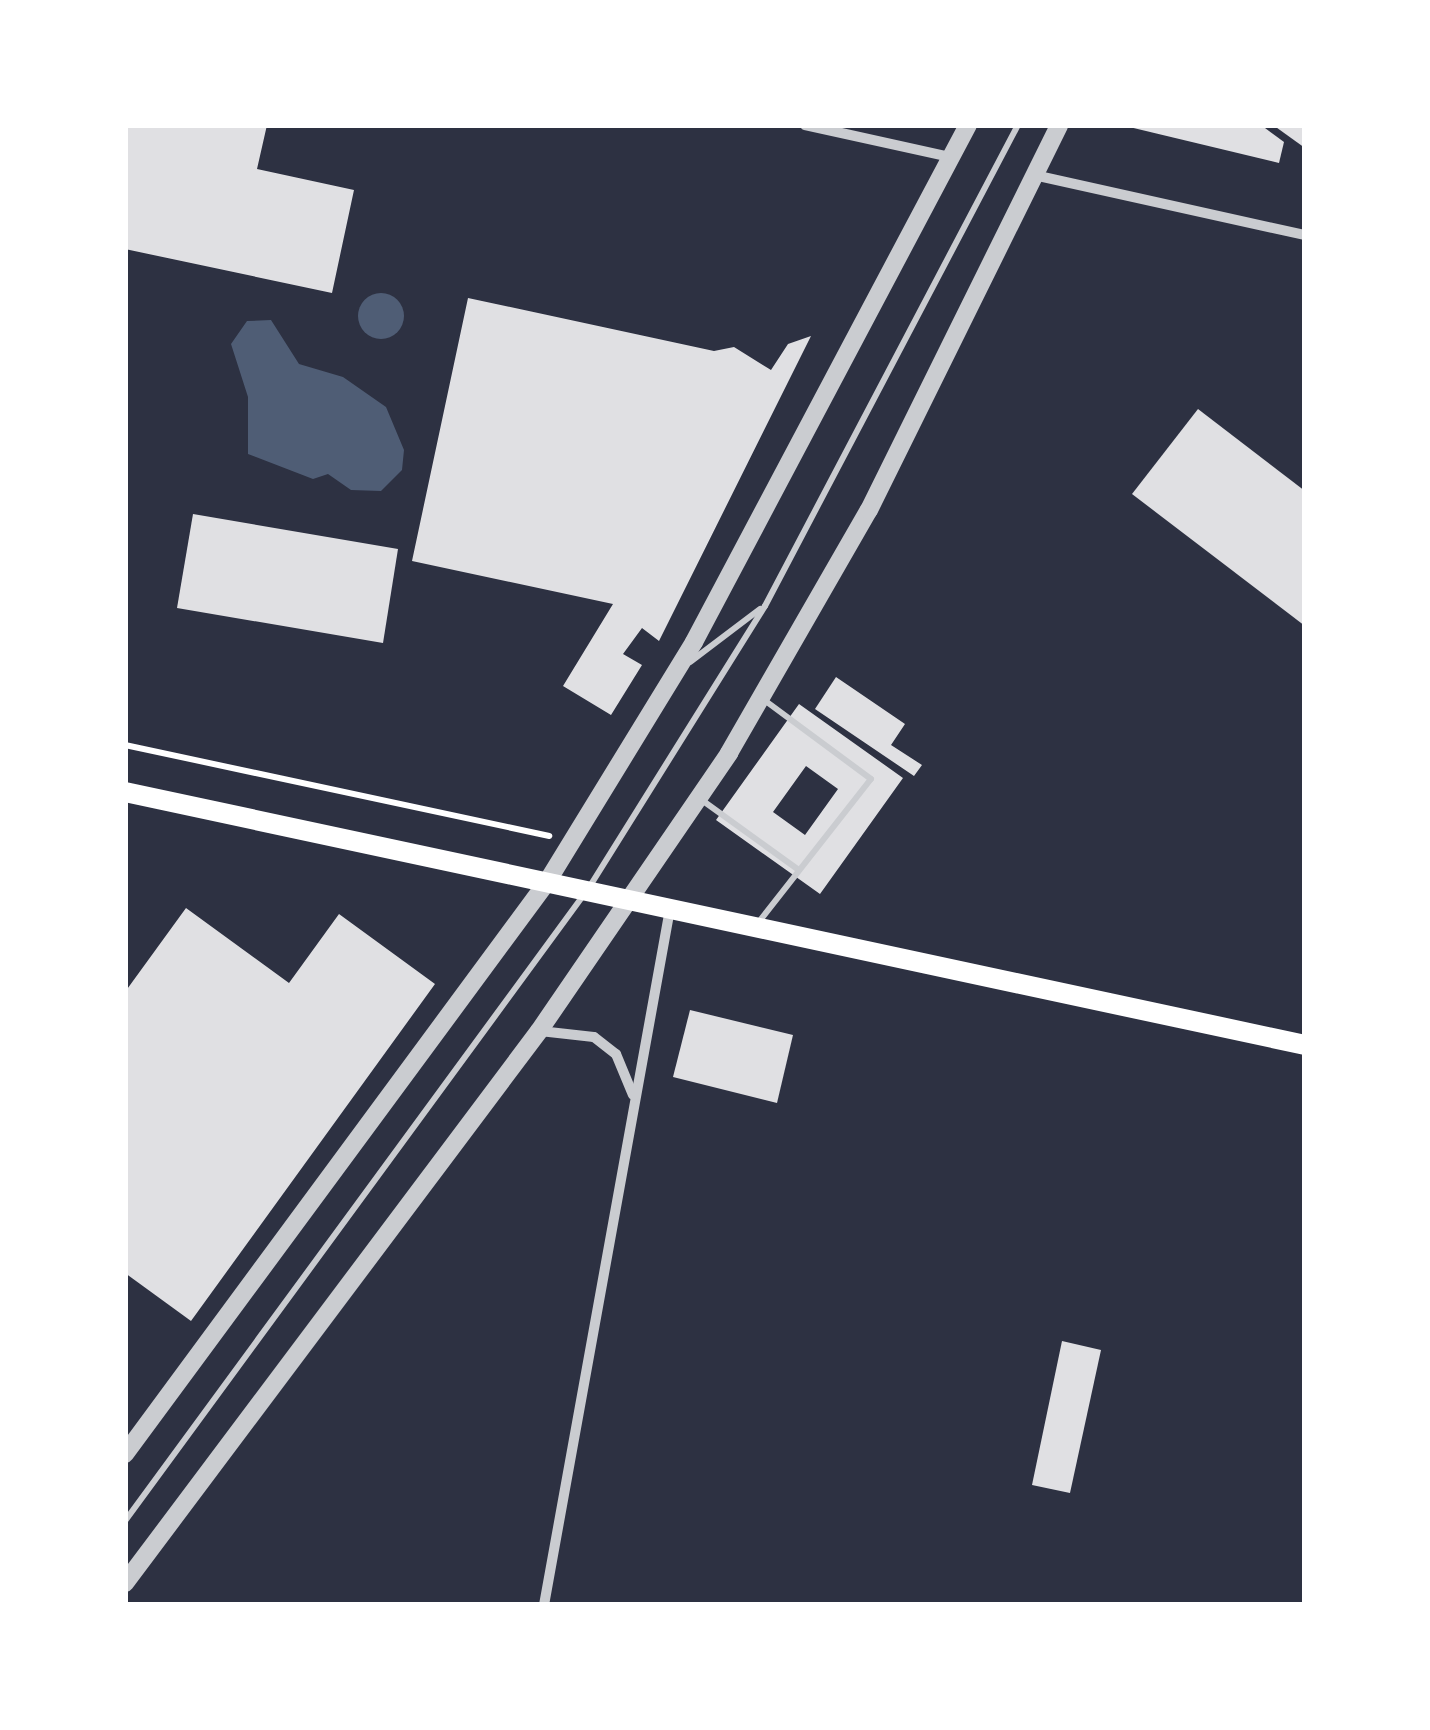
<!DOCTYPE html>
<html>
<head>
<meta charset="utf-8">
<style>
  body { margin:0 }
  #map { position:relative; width:1430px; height:1730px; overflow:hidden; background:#2d3142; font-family:"Public Sans",sans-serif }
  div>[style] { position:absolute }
  .water>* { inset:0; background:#4f5d75 }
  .round { border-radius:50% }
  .building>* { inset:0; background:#e0e0e3 }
  .path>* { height:6px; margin:-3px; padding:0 3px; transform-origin:3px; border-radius:3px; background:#fff }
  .service>* { height:6px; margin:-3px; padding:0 3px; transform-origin:3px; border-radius:3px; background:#caccd0 }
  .minor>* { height:10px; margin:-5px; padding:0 5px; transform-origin:5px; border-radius:5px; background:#caccd0 }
  .tertiary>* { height:18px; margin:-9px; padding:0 9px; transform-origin:9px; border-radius:9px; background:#caccd0 }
  .secondary>* { height:20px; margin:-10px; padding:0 10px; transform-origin:10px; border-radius:10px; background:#fff }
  span { translate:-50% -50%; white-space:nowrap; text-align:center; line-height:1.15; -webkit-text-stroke:10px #fff; paint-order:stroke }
  .frame { position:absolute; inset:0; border:128px solid #fff; pointer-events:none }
</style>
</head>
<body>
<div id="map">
  <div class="water">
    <i class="round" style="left:358px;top:293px;width:46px;height:46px"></i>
    <i style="clip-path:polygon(271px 320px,299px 364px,343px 377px,386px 407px,404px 450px,402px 470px,381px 491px,351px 490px,328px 474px,313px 479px,248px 454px,248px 397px,231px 344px,247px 321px)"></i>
  </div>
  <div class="building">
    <i style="clip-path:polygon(125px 125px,267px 125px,257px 169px,354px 190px,332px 293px,125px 249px)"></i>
    <i style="clip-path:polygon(1121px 125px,1261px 125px,1284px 142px,1279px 163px)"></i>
    <i style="clip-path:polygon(1273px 125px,1305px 125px,1305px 148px)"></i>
    <i style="clip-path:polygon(468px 298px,714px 351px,734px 347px,771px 370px,788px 344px,811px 336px,659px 641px,642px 628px,623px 654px,642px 665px,611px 715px,563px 686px,613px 604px,412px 561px)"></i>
    <i style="clip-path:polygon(1198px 409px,1305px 491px,1305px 626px,1132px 494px)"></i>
    <i style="clip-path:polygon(193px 514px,398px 549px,383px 643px,177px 608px)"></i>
    <i style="clip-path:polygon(836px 677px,905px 724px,891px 745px,922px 765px,914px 776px,815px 709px)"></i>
    <i style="clip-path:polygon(evenodd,799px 704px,903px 778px,820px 894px,716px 820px,799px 704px,806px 766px,838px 789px,805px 835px,773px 812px,806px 766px)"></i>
    <i style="clip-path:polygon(186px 908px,289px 983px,339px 914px,435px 984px,191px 1321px,125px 1273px,125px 992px)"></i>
    <i style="clip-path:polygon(690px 1010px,793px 1035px,777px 1103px,673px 1077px)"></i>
    <i style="clip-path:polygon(1062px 1341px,1101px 1350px,1070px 1493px,1032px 1485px)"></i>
  </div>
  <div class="path">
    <i style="left:125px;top:745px;width:434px;rotate:12.1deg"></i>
  </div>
  <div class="service">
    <i style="left:690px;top:662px;width:88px;rotate:-37.1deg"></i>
    <i style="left:699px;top:798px;width:123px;rotate:35.8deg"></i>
    <i style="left:590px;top:886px;width:330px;rotate:-58deg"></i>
    <i style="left:765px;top:606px;width:543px;rotate:-62.26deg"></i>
    <i style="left:758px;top:923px;width:183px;rotate:-51.9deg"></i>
    <i style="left:871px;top:779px;width:134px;rotate:-143.5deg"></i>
    <i style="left:125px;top:1521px;width:775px;rotate:-53.77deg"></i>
  </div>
  <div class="minor">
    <i style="left:805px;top:125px;width:148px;rotate:12.4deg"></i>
    <i style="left:1034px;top:175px;width:278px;rotate:12.5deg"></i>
    <i style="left:540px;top:1031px;width:54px;rotate:6.3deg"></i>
    <i style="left:594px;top:1037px;width:28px;rotate:38deg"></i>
    <i style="left:616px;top:1054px;width:44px;rotate:67.5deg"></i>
    <i style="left:544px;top:1605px;width:707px;rotate:-79.74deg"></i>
  </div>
  <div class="tertiary">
    <i style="left:125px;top:1454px;width:711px;rotate:-53.58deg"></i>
    <i style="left:547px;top:882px;width:281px;rotate:-58.5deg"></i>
    <i style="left:694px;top:642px;width:585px;rotate:-62.08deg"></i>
    <i style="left:125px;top:1583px;width:690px;rotate:-53.13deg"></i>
    <i style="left:539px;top:1031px;width:337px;rotate:-55.6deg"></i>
    <i style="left:729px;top:753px;width:280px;rotate:-60.1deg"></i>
    <i style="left:869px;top:510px;width:429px;rotate:-63.7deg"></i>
  </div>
  <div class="secondary">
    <i style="left:125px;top:792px;width:1207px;rotate:12.1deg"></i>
  </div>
  <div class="frame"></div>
</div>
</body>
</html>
